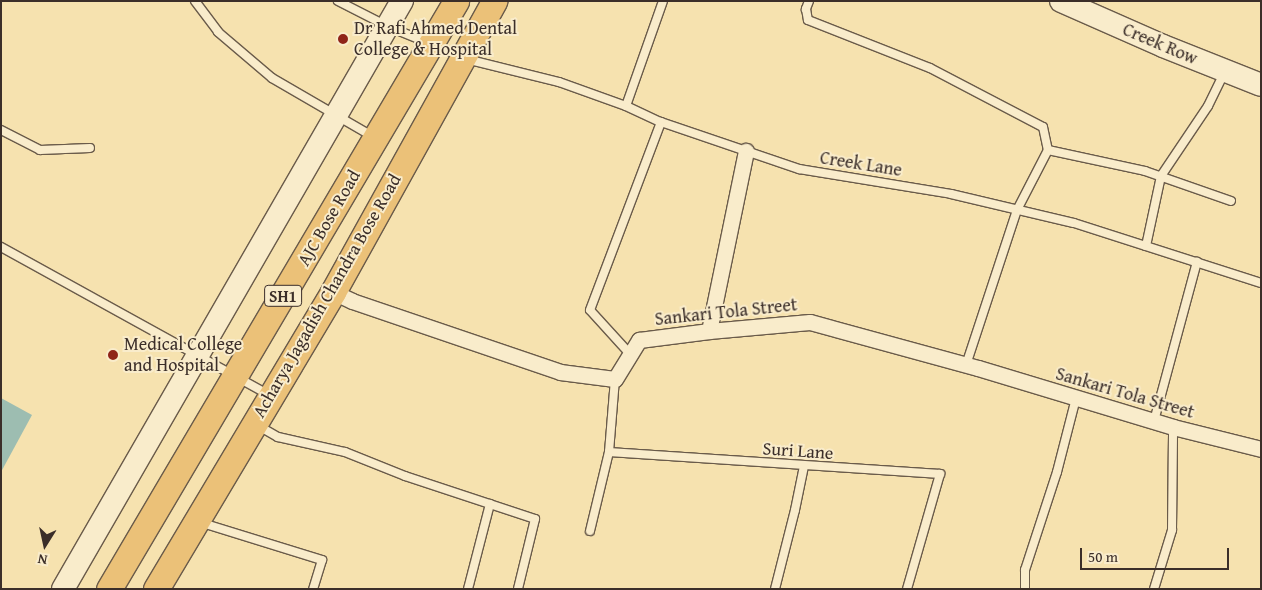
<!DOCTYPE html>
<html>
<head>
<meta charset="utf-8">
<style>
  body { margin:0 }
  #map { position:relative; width:1262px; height:590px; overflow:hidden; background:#f6e2af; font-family:"Gentium Book Plus",serif }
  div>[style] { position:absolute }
  .water>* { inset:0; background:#9dbdb1 }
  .roads { filter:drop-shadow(1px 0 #6a5b4a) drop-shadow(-1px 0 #6a5b4a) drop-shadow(0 1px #6a5b4a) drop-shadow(0 -1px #6a5b4a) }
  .lane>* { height:8px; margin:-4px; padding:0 4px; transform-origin:4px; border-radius:4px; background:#f9eccb }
  .street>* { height:15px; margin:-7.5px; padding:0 7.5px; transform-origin:7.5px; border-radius:7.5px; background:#f9eccb }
  .secondary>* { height:22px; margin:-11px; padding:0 11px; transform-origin:11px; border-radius:11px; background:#f9eccb }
  .primary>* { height:25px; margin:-12.5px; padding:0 12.5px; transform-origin:12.5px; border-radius:12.5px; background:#ebc178 }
  .dots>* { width:14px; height:14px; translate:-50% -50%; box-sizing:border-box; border:2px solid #f9eccb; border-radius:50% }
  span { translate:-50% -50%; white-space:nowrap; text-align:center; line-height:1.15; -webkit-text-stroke:4px #f9eccb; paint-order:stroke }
  .shield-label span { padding:1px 4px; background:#f9eccb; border:1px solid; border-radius:4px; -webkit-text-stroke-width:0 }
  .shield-label { font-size:16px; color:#3b2e29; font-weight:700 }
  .poi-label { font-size:18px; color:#3b2e29 }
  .left { translate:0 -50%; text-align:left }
  .street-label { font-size:18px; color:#3b2e29 }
  .frame { position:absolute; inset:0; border:2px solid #3b2e29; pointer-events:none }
  .north { position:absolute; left:20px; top:520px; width:50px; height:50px; -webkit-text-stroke:4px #f9eccb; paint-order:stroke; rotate:190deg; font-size:14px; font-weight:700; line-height:20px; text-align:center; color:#3b2e29 }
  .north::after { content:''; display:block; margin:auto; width:18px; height:22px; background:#3b2e29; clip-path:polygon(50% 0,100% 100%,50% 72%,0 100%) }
  .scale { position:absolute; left:1080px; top:548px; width:149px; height:22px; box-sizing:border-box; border:2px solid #3b2e29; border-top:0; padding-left:6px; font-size:15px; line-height:18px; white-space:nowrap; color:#3b2e29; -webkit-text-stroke:4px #f9eccb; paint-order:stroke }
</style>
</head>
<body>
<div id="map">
  <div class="water">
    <i style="clip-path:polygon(1px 398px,32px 415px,1px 472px)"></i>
  </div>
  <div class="roads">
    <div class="lane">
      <i style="left:195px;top:1px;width:39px;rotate:53deg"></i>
      <i style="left:218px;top:32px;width:71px;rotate:40.4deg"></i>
      <i style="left:272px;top:78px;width:116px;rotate:30.1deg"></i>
      <i style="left:338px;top:1px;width:55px;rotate:27deg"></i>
      <i style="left:387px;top:26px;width:90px;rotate:22.3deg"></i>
      <i style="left:470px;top:60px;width:92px;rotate:13.9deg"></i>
      <i style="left:559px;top:82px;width:71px;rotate:19.7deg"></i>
      <i style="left:626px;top:106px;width:38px;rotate:25deg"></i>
      <i style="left:661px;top:122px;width:146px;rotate:18.8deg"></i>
      <i style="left:799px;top:169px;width:154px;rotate:9.3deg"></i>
      <i style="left:951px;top:194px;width:126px;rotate:13.3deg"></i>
      <i style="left:1074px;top:223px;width:196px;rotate:17.8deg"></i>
      <i style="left:809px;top:1px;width:9px;rotate:111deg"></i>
      <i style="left:806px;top:9px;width:11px;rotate:80deg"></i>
      <i style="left:808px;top:20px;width:131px;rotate:21.5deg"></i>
      <i style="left:930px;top:68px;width:127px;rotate:27.6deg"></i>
      <i style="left:1043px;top:127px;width:24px;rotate:78deg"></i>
      <i style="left:626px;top:106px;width:111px;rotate:-70.6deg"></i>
      <i style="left:1px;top:130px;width:44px;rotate:27.1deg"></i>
      <i style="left:40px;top:150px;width:50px;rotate:-2.3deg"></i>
      <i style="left:1146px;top:246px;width:72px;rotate:-77.9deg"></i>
      <i style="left:1161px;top:176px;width:84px;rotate:-56.1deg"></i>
      <i style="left:1208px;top:106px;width:37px;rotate:-64deg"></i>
      <i style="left:1px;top:247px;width:306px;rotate:28.9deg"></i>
      <i style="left:630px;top:354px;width:59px;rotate:-132.3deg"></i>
      <i style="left:590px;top:310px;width:201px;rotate:-69.3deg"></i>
      <i style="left:966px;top:365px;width:163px;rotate:-71.8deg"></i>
      <i style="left:1017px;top:210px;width:68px;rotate:-62.7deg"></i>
      <i style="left:1048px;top:150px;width:99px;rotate:12.2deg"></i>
      <i style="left:1145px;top:171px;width:91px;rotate:19.2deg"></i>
      <i style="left:615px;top:379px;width:73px;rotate:94.7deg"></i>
      <i style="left:609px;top:452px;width:332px;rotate:3.8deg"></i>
      <i style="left:940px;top:474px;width:120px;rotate:106deg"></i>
      <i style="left:1154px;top:421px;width:165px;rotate:-74.9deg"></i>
      <i style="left:257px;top:425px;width:24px;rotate:30deg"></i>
      <i style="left:278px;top:437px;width:69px;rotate:12.6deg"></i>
      <i style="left:345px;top:452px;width:65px;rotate:21.8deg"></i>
      <i style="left:405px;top:476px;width:137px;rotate:18.3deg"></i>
      <i style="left:535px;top:519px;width:72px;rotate:103.7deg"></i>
      <i style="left:199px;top:522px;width:129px;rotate:17.2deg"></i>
      <i style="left:322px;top:560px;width:30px;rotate:107deg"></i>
      <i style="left:590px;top:531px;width:81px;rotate:-76.5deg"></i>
      <i style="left:468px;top:589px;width:88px;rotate:-75.5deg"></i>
      <i style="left:775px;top:589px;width:81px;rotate:-75.8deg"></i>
      <i style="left:795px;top:510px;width:45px;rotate:-78.4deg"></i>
      <i style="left:1025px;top:589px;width:19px;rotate:-90deg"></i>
      <i style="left:1025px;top:570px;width:103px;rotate:-71.9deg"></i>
      <i style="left:1057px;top:472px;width:76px;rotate:-75.6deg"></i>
      <i style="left:1154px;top:589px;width:62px;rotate:-73deg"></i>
      <i style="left:1172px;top:530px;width:103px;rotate:-89.4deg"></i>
    </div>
    <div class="street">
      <i style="left:333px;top:292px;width:21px;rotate:25deg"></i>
      <i style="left:352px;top:301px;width:220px;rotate:18.8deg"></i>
      <i style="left:560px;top:372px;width:55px;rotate:7.3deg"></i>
      <i style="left:615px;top:379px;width:46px;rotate:-58.4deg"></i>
      <i style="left:639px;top:340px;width:71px;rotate:-7.3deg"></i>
      <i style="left:709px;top:331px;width:101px;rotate:-5.1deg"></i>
      <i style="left:810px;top:322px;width:174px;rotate:15.3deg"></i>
      <i style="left:978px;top:368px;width:204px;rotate:16.8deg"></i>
      <i style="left:1173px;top:427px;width:91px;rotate:14deg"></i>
      <i style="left:709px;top:331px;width:184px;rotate:-78.4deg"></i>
    </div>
    <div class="secondary">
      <i style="left:1061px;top:1px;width:111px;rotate:23.8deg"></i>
      <i style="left:1163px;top:46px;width:105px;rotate:21.7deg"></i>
      <i style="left:63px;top:589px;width:679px;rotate:-60.04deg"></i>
    </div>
    <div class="primary">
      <i style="left:109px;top:589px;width:683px;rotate:-59.45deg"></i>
      <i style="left:156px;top:589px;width:346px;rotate:-59.2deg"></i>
      <i style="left:333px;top:292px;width:333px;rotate:-61deg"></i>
    </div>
  </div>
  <div class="dots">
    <i style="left:343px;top:39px;background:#8f2418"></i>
    <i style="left:113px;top:355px;background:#8f2418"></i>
  </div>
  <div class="shield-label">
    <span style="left:283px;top:296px">SH1</span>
  </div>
  <div class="poi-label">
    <span class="left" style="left:354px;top:39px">Dr Rafi Ahmed Dental<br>College &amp; Hospital</span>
    <span class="left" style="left:124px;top:355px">Medical College<br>and Hospital</span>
  </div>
  <div class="street-label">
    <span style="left:1160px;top:44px;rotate:23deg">Creek Row</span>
    <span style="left:861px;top:164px;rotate:9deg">Creek Lane</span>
    <span style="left:329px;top:218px;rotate:-60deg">AJC Bose Road</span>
    <span style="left:327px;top:296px;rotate:-60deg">Acharya Jagadish Chandra Bose Road</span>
    <span style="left:726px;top:312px;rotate:-6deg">Sankari Tola Street</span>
    <span style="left:1125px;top:393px;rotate:16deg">Sankari Tola Street</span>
    <span style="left:798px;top:451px;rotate:4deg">Suri Lane</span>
  </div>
  <div class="frame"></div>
  <div class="north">N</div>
  <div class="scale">50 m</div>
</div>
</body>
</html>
